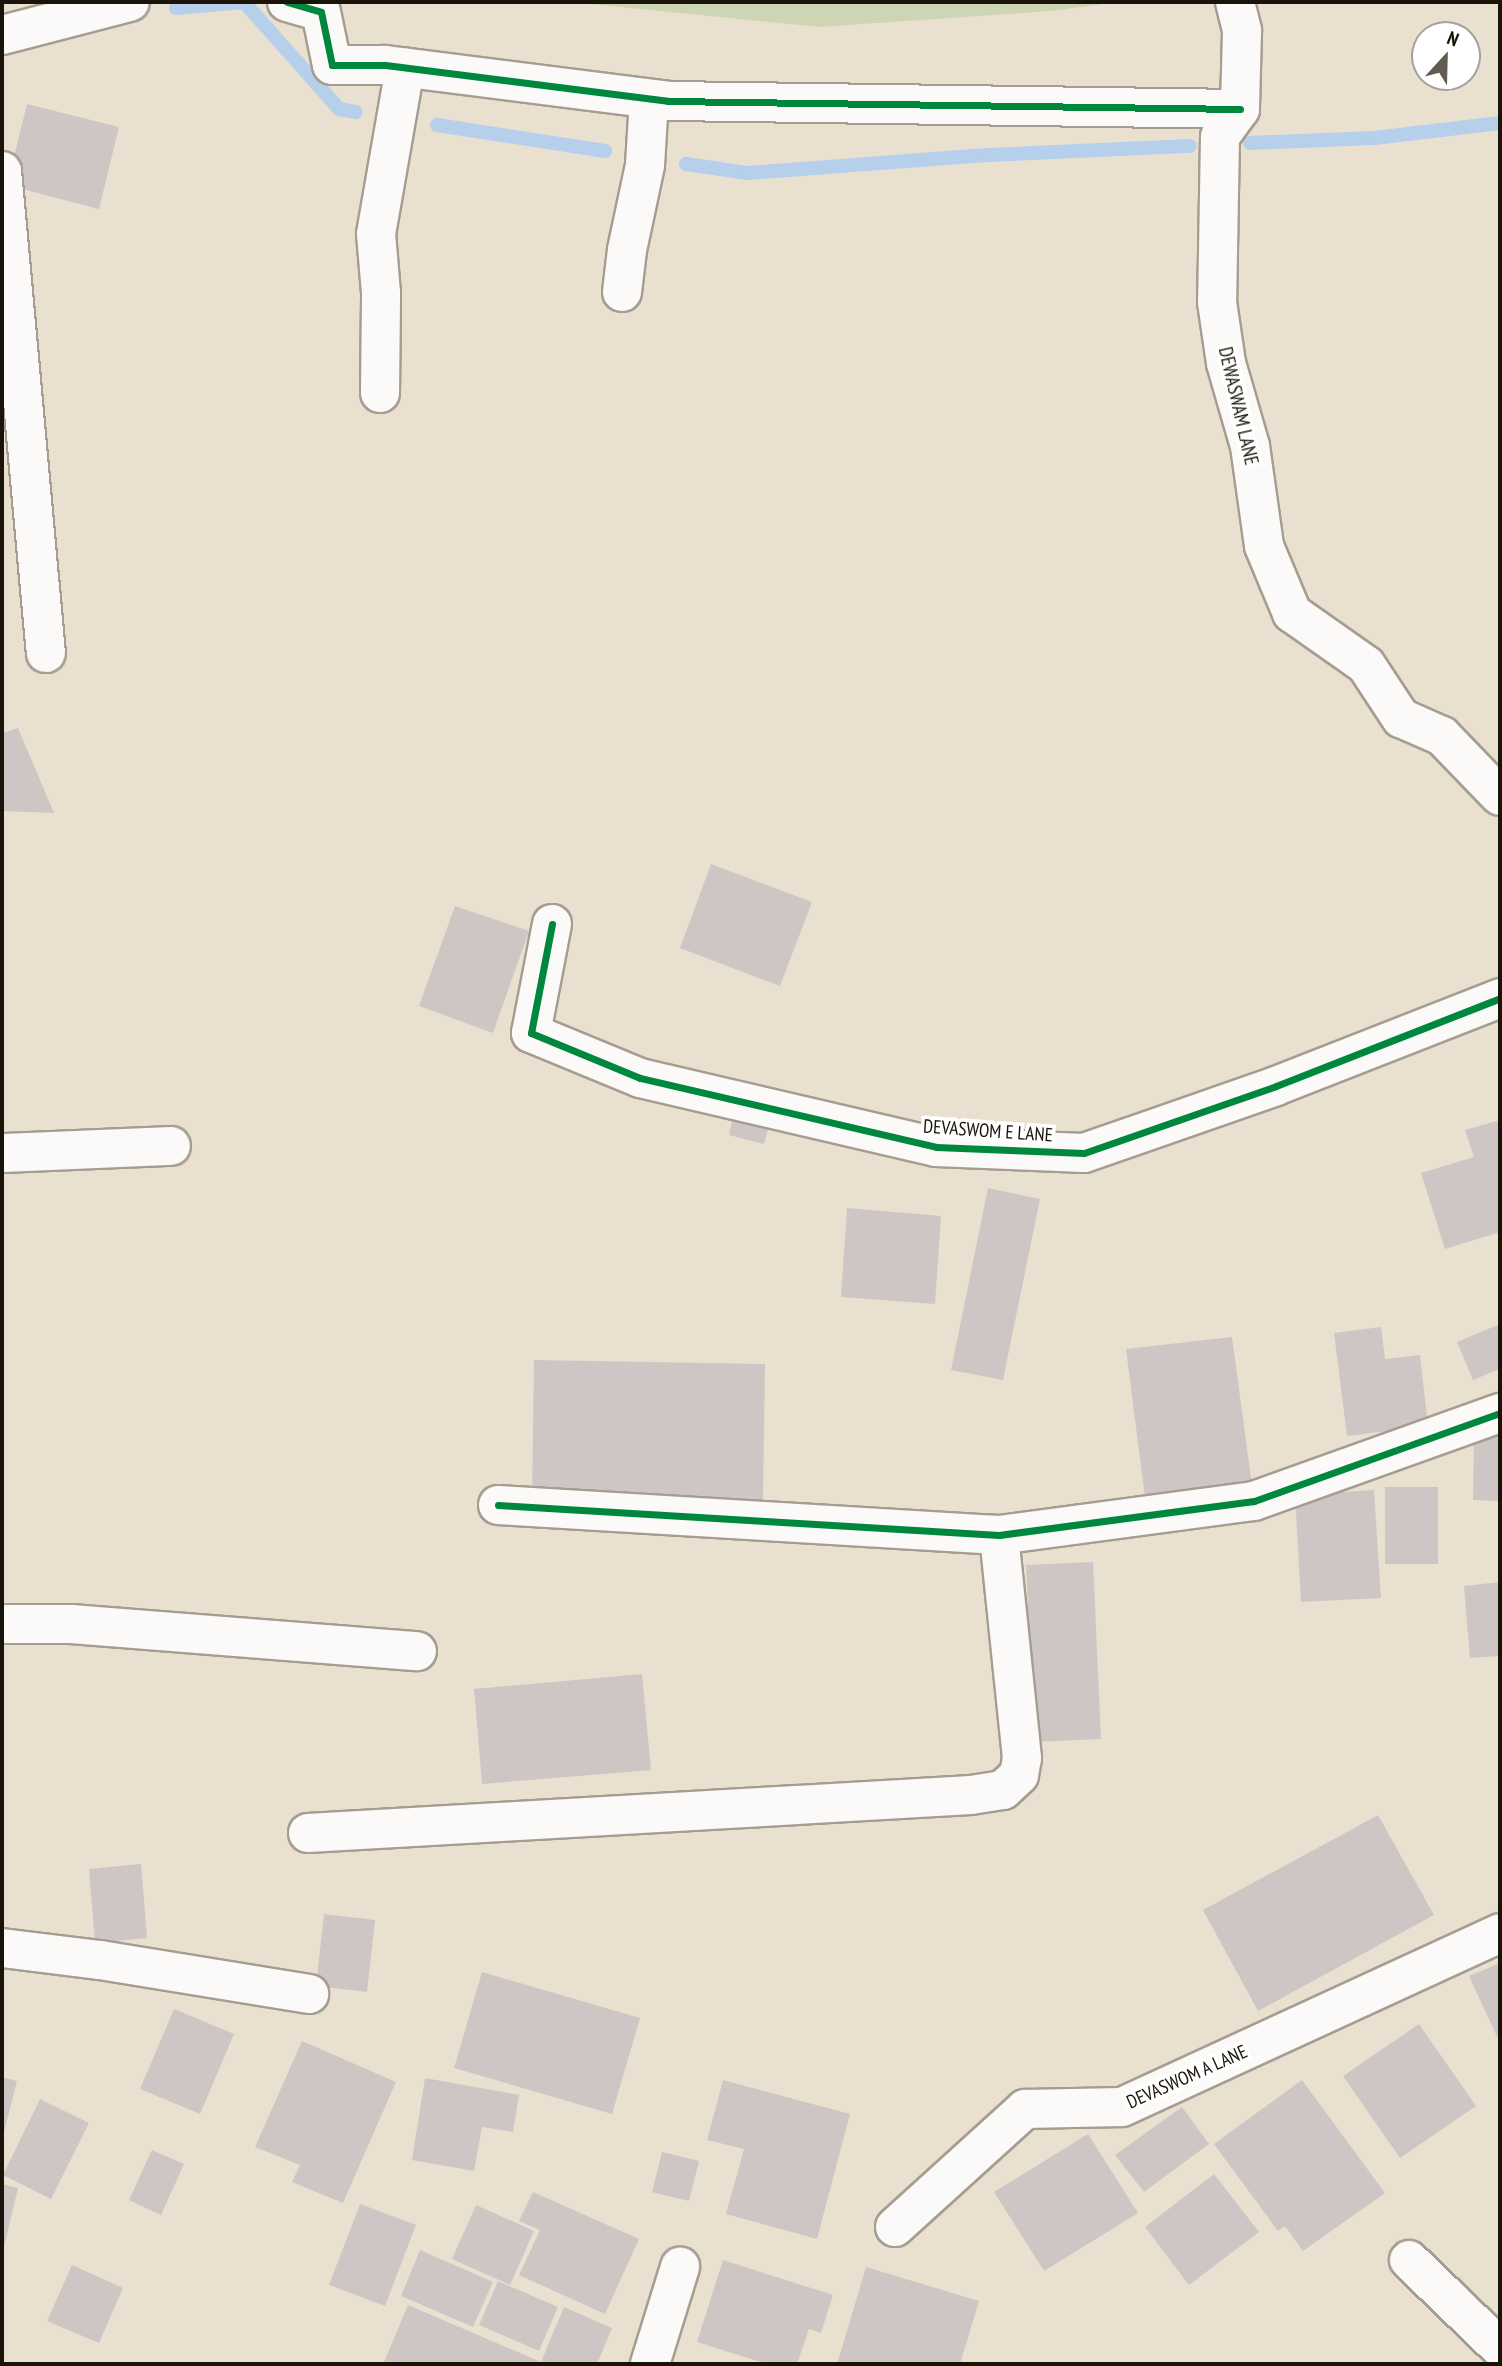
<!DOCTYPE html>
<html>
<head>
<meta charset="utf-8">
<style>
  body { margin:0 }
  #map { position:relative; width:1502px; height:2366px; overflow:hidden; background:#eae0d0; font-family:"PT Sans Narrow",sans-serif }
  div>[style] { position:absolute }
  .green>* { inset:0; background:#cdd5b2 }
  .stream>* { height:14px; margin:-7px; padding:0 7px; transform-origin:7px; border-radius:7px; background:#b6cfeb }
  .building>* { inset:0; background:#cec6c4 }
  .roads { filter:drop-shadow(2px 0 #a59d91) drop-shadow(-2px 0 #a59d91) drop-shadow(0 2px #a59d91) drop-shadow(0 -2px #a59d91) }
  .street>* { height:38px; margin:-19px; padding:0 19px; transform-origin:19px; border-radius:19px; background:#fcfaf8 }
  .cycleway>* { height:7px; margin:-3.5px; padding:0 3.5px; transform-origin:3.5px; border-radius:3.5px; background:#00873e }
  span { translate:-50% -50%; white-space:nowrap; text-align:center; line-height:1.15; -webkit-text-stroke:7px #fff; paint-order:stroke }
  .street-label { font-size:19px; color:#191309 }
  .frame { position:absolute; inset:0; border:4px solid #191309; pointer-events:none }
  .north { position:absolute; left:1411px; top:21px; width:70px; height:70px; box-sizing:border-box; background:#fff; border:2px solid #a3a19d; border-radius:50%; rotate:22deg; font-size:19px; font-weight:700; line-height:28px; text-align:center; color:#191309 }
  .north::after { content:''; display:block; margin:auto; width:24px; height:32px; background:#625b4f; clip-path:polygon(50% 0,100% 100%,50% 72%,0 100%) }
</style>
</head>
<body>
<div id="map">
  <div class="green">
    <i style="clip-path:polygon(571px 2px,1118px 2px,1051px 11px,819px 27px)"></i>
  </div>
  <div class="stream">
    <i style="left:176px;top:8px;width:68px;rotate:-5deg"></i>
    <i style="left:244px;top:2px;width:143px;rotate:48.4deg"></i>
    <i style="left:339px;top:109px;width:17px;rotate:10deg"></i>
    <i style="left:437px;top:125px;width:170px;rotate:8.8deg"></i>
    <i style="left:1250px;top:143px;width:124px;rotate:-2.3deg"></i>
    <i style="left:1374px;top:138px;width:127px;rotate:-6.8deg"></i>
    <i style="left:686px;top:164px;width:63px;rotate:8.3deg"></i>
    <i style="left:748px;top:173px;width:242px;rotate:-4.3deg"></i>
    <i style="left:989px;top:155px;width:201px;rotate:-2.6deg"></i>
  </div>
  <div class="building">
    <i style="clip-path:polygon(27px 104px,119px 127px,99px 209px,7px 185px)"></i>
    <i style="clip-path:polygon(18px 728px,54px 813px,2px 811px,2px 733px)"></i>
    <i style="clip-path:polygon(711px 864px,812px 902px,780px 986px,680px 948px)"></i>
    <i style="clip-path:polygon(455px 906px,529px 931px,493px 1033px,419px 1006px)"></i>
    <i style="clip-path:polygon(733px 1116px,769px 1125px,764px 1144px,729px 1135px)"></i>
    <i style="clip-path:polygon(1500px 1120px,1500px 1232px,1445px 1249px,1421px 1173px,1474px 1157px,1465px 1130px)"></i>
    <i style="clip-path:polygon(988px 1188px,1040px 1199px,1003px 1380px,951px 1370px)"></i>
    <i style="clip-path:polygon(847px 1208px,941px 1216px,935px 1304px,841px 1297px)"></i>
    <i style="clip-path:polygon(1500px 1324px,1500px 1369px,1473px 1380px,1457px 1342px)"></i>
    <i style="clip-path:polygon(1381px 1327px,1385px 1359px,1420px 1355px,1428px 1426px,1347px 1436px,1334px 1333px)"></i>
    <i style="clip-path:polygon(1232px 1337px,1252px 1485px,1145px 1498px,1126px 1349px)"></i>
    <i style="clip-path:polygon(534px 1360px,765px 1364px,763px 1500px,532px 1496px)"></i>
    <i style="clip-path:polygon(1474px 1435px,1500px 1436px,1500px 1501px,1473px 1500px)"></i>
    <i style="clip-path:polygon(1385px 1487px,1438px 1487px,1438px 1564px,1385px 1564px)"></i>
    <i style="clip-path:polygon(1374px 1490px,1381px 1598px,1301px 1602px,1295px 1495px)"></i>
    <i style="clip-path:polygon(1093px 1562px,1101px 1739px,1034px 1742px,1026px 1565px)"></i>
    <i style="clip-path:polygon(1500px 1582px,1500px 1656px,1470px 1658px,1464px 1586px)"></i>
    <i style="clip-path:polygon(642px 1674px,651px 1770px,482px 1784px,474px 1689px)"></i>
    <i style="clip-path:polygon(1378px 1815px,1434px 1915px,1258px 2011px,1203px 1910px)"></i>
    <i style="clip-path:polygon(141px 1864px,147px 1938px,95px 1943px,89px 1869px)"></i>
    <i style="clip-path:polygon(324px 1914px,375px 1920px,367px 1992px,316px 1986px)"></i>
    <i style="clip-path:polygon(1500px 1963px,1500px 2043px,1469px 1976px)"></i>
    <i style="clip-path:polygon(482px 1972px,640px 2018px,612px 2114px,454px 2068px)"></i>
    <i style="clip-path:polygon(174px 2009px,234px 2034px,200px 2114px,140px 2089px)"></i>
    <i style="clip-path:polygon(1419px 2024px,1476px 2106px,1400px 2158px,1343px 2076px)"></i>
    <i style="clip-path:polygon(302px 2041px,396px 2082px,343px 2203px,292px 2182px,300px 2165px,255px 2147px)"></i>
    <i style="clip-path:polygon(2px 2077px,17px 2081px,3px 2136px,2px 2136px)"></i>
    <i style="clip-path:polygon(425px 2078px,519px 2095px,513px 2132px,482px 2127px,474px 2171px,412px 2160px)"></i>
    <i style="clip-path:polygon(723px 2080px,850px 2114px,817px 2239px,726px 2214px,744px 2149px,707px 2140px)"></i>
    <i style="clip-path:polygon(1302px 2080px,1385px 2193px,1303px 2251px,1285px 2226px,1278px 2231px,1214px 2144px)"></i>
    <i style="clip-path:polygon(40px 2099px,89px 2123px,51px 2199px,3px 2175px)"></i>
    <i style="clip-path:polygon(1182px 2107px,1209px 2144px,1144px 2192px,1115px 2155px)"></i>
    <i style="clip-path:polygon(1088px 2134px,1138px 2213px,1044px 2271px,994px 2192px)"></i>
    <i style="clip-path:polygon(152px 2150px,184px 2164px,161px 2215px,129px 2200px)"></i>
    <i style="clip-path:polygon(662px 2152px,699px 2161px,689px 2201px,652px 2192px)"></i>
    <i style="clip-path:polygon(1214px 2174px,1259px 2232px,1189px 2285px,1145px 2227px)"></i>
    <i style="clip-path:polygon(2px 2184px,18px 2188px,3px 2251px,2px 2250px)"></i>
    <i style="clip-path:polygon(533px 2192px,639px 2239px,605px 2314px,519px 2275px,540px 2230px,519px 2221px)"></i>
    <i style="clip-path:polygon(360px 2204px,416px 2225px,385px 2306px,329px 2285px)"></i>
    <i style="clip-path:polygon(476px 2205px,534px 2231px,510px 2285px,452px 2259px)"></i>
    <i style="clip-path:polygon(420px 2250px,493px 2282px,473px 2327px,401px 2296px)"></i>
    <i style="clip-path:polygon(723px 2260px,833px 2295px,821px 2333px,809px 2329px,797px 2364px,767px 2364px,697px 2342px)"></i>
    <i style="clip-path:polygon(72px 2265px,123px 2288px,99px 2343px,47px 2321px)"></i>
    <i style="clip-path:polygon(866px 2267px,979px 2301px,960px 2364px,837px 2364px)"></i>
    <i style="clip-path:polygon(498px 2281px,558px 2307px,539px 2351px,479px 2325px)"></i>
    <i style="clip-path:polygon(408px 2305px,541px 2362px,564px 2307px,612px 2328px,597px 2364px,389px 2364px,384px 2362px)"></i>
  </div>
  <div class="roads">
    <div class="street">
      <i style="left:287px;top:2px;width:35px;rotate:16deg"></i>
      <i style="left:321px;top:12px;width:54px;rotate:78.3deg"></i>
      <i style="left:332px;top:65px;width:53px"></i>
      <i style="left:385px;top:65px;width:285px;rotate:7.2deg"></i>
      <i style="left:668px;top:101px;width:572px;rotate:0.8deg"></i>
      <i style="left:1235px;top:2px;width:30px;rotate:76deg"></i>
      <i style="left:1242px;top:31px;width:78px;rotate:91.5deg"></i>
      <i style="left:1240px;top:109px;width:34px;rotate:126deg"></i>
      <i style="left:1220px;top:137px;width:165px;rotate:91deg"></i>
      <i style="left:1217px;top:302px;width:62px;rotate:81.6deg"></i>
      <i style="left:1226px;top:363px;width:86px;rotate:73.9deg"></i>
      <i style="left:1250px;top:446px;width:101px;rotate:82deg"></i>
      <i style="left:1264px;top:546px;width:73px;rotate:67.3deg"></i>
      <i style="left:1292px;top:613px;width:90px;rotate:35.1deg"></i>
      <i style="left:1366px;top:665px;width:64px;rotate:56.6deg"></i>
      <i style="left:1401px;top:718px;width:45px;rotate:23.7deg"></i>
      <i style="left:1442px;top:736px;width:83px;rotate:46deg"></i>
      <i style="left:2px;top:35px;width:132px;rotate:-14.5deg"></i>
      <i style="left:2px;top:171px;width:484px;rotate:84.8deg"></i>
      <i style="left:622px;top:292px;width:42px;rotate:-83.2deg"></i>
      <i style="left:627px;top:250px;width:87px;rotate:-78deg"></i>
      <i style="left:645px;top:165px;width:66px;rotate:-86.5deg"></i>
      <i style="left:380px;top:393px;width:100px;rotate:-89.4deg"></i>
      <i style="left:381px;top:293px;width:59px;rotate:-94.8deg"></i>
      <i style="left:376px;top:234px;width:169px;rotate:-80.1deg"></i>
      <i style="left:552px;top:924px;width:111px;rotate:100.9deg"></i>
      <i style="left:531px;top:1033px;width:118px;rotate:22.4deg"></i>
      <i style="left:640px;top:1078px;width:304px;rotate:13.1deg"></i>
      <i style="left:936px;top:1147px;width:148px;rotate:2.3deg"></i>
      <i style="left:1084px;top:1153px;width:203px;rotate:-19.2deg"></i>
      <i style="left:1276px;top:1086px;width:241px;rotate:-21.4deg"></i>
      <i style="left:2px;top:1153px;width:169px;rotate:-2.4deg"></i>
      <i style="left:498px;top:1505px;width:502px;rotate:3.43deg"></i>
      <i style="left:999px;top:1535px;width:257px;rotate:-7.6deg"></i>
      <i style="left:1254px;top:1501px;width:261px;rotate:-19.7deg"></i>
      <i style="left:2px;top:1624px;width:69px"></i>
      <i style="left:71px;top:1624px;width:347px;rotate:4.5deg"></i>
      <i style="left:308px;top:1833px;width:664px;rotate:-3.28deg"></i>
      <i style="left:971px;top:1795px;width:32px;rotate:-9deg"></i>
      <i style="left:1003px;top:1790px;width:22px;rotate:-43deg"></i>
      <i style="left:1019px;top:1775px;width:17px;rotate:-80deg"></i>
      <i style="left:1022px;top:1758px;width:224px;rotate:-95.9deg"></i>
      <i style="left:2px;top:1948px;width:99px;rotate:7deg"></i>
      <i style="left:100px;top:1960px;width:212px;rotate:9.2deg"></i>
      <i style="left:895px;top:2227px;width:176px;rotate:-42.2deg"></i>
      <i style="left:1025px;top:2109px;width:97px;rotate:-1.2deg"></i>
      <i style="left:1122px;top:2107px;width:416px;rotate:-24.7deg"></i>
      <i style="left:1409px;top:2260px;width:127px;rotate:44deg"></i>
      <i style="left:650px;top:2364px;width:102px;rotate:-72.8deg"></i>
    </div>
  </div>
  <div class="cycleway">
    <i style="left:287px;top:2px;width:35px;rotate:16deg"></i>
    <i style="left:321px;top:12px;width:54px;rotate:78.3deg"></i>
    <i style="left:332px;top:65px;width:53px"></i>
    <i style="left:385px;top:65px;width:285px;rotate:7.2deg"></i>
    <i style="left:668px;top:101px;width:572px;rotate:0.8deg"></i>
    <i style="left:552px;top:924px;width:111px;rotate:100.9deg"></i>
    <i style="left:531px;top:1033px;width:118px;rotate:22.4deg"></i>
    <i style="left:640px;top:1078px;width:304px;rotate:13.1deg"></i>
    <i style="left:936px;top:1147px;width:148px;rotate:2.3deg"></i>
    <i style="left:1084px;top:1153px;width:203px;rotate:-19.2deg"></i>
    <i style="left:1276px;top:1086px;width:241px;rotate:-21.4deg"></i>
    <i style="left:498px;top:1505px;width:502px;rotate:3.43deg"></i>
    <i style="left:999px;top:1535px;width:257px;rotate:-7.6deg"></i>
    <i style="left:1254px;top:1501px;width:261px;rotate:-19.7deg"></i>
  </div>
  <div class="street-label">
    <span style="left:1238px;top:406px;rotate:77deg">DEWASWAM LANE</span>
    <span style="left:988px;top:1131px;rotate:4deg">DEVASWOM E LANE</span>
    <span style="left:1187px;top:2077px;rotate:-24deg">DEVASWOM A LANE</span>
  </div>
  <div class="frame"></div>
  <div class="north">N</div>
</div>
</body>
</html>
